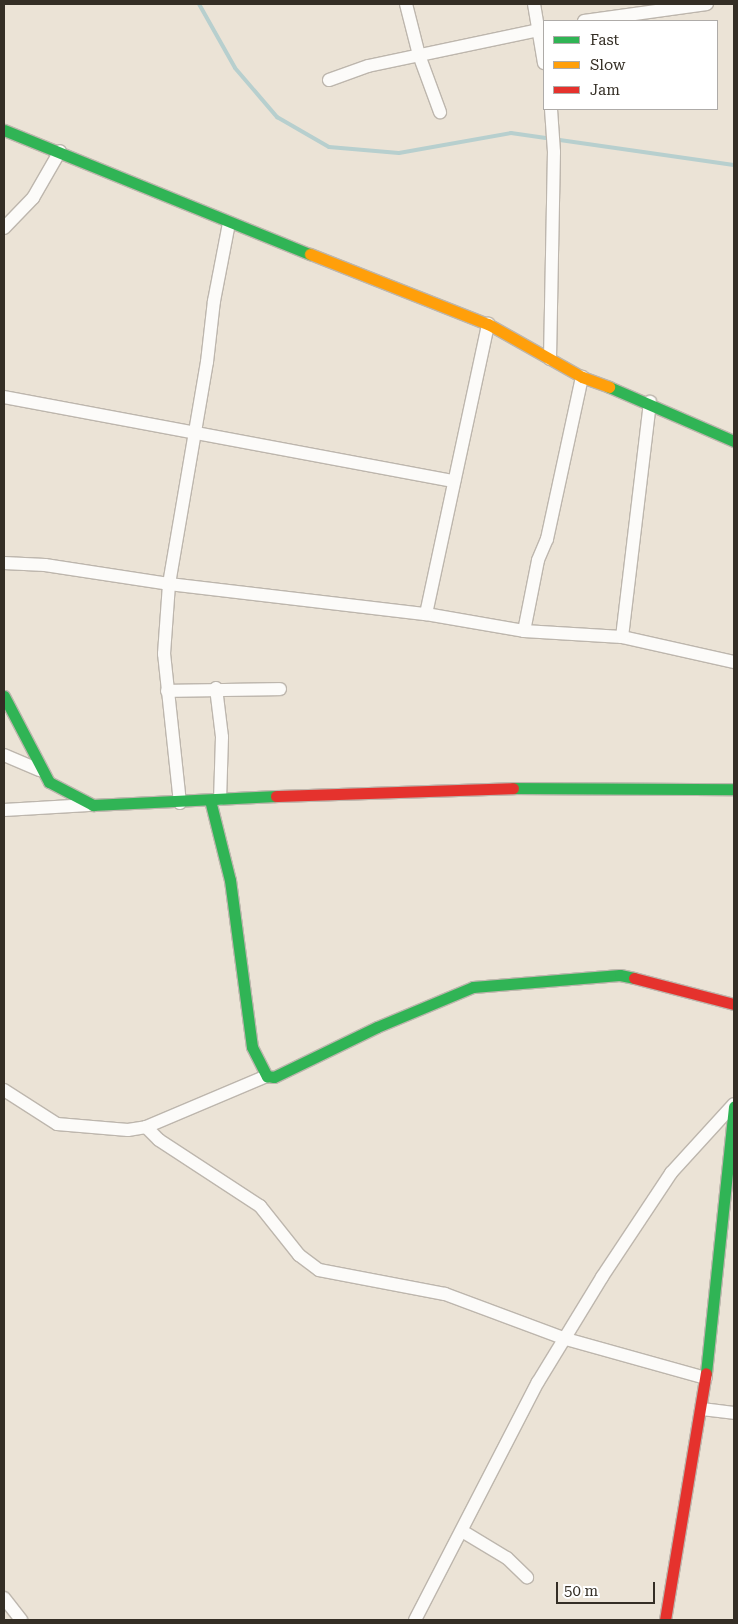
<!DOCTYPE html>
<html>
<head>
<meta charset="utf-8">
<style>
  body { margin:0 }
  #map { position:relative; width:738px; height:1624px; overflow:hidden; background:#ebe3d6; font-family:"Roboto Serif",serif }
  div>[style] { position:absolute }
  .stream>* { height:4px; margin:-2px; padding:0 2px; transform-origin:2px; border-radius:2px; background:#b7cfce }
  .roads { filter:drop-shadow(1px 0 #bdb6ad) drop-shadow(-1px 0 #bdb6ad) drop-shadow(0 1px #bdb6ad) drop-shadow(0 -1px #bdb6ad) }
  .street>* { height:12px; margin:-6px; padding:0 6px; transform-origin:6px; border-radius:6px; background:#fcfbf9 }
  .fast>* { height:11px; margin:-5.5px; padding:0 5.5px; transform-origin:5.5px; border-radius:5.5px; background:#30b455 }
  .slow>* { height:11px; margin:-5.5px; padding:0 5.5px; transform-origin:5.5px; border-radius:5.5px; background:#ff9f0a }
  .jam>* { height:11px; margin:-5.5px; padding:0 5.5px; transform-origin:5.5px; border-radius:5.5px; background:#e5322d }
  span { translate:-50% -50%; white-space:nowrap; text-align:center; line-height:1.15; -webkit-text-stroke:4px #fff; paint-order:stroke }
  .frame { position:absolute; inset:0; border:5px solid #342e25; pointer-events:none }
  .legend { position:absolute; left:543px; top:20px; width:175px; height:90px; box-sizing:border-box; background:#fff; border:1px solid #aeaba8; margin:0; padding:6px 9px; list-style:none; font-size:15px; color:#342e25 }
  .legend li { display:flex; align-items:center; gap:10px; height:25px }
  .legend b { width:25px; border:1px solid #aeaba8 }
  .scale { position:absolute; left:556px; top:1582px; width:99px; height:22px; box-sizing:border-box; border:2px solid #342e25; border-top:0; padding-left:6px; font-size:15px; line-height:18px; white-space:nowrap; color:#342e25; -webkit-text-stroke:4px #fff; paint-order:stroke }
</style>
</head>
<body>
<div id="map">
  <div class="stream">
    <i style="left:199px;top:4px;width:73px;rotate:60.6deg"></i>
    <i style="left:235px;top:68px;width:65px;rotate:49.4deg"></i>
    <i style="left:277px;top:117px;width:60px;rotate:30deg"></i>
    <i style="left:329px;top:147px;width:70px;rotate:4.9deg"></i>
    <i style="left:399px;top:153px;width:114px;rotate:-10.1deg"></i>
    <i style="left:511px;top:133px;width:225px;rotate:8.2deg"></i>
  </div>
  <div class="roads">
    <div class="street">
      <i style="left:406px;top:4px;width:53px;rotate:75.7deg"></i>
      <i style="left:419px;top:55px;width:61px;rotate:69.8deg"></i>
      <i style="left:534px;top:4px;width:60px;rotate:80.4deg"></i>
      <i style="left:584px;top:21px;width:124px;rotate:-7.9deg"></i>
      <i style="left:329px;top:80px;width:41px;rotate:-19.7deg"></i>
      <i style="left:368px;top:66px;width:180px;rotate:-11.9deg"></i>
      <i style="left:4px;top:228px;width:42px;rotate:-46deg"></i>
      <i style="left:33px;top:198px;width:54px;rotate:-60.1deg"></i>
      <i style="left:550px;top:359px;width:207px;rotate:-88.9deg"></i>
      <i style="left:554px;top:152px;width:43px;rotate:-94deg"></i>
      <i style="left:4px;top:397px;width:458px;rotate:10.6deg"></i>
      <i style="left:4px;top:563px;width:41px;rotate:2.8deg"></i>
      <i style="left:45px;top:565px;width:125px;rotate:8.7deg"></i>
      <i style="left:169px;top:584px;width:259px;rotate:6.7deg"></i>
      <i style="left:426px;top:614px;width:99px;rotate:9.8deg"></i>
      <i style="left:524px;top:631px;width:98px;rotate:3.5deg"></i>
      <i style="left:622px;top:637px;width:115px;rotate:12.6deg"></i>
      <i style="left:426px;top:614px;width:297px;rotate:-77.9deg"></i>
      <i style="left:524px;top:631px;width:72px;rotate:-78.8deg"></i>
      <i style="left:538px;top:560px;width:23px;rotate:-67deg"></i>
      <i style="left:547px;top:539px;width:166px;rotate:-77.8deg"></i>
      <i style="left:622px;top:637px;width:237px;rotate:-83.2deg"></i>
      <i style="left:216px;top:688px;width:49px;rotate:83deg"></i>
      <i style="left:222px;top:737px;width:62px;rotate:91.8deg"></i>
      <i style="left:167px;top:691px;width:113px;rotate:-1deg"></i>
      <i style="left:4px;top:755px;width:39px;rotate:23deg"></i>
      <i style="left:180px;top:803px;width:150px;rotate:-96.1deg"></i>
      <i style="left:164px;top:654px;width:70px;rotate:-85.9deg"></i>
      <i style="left:169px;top:584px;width:225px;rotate:-80.3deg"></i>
      <i style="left:207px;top:362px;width:61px;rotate:-83.5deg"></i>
      <i style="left:214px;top:301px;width:79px;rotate:-79.1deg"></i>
      <i style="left:4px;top:810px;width:85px;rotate:-3.4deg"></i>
      <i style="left:4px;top:1090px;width:63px;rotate:32.7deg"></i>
      <i style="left:57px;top:1124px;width:71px;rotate:4.8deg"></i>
      <i style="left:128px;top:1130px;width:18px;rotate:-9deg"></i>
      <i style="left:146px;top:1127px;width:131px;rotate:-22.9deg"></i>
      <i style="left:146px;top:1127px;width:18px;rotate:45deg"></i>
      <i style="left:159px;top:1140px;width:121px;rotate:33.2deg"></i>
      <i style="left:260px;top:1206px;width:63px;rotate:51.5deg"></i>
      <i style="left:299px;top:1255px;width:25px;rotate:37deg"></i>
      <i style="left:319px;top:1270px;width:128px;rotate:10.8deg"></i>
      <i style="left:445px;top:1294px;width:129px;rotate:20.4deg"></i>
      <i style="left:566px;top:1339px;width:145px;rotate:15.6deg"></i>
      <i style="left:702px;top:1409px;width:32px;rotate:7deg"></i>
      <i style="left:462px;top:1531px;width:52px;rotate:31deg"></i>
      <i style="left:507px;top:1558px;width:28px;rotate:44deg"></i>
      <i style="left:4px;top:1598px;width:28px;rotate:52deg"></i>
      <i style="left:415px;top:1620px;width:268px;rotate:-62.7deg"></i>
      <i style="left:538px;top:1382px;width:123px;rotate:-58.6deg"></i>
      <i style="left:602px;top:1277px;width:125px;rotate:-56.4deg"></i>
      <i style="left:671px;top:1173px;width:93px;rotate:-47.6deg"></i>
    </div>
    <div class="fast">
      <i style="left:4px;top:130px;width:330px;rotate:22.1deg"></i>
      <i style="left:609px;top:387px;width:136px;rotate:23.4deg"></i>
      <i style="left:4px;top:696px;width:97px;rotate:62.4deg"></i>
      <i style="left:49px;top:782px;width:50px;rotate:27.6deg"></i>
      <i style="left:93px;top:805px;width:183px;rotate:-2.8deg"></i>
      <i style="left:513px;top:788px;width:221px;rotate:0.3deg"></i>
      <i style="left:210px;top:800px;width:82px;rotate:76deg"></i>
      <i style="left:230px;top:880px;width:168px;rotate:82.5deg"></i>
      <i style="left:252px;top:1047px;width:33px;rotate:63deg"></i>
      <i style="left:267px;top:1076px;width:7px;rotate:8deg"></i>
      <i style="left:274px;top:1077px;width:114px;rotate:-25.9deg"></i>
      <i style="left:377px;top:1027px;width:104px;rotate:-22.6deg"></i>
      <i style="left:473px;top:987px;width:147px;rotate:-4.7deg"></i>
      <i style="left:620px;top:975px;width:14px;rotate:12deg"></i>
      <i style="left:706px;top:1373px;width:268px;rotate:-84deg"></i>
    </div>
    <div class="slow">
      <i style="left:310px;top:254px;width:191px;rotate:21.5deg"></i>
      <i style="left:488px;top:324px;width:108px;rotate:29.4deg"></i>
      <i style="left:582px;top:377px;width:29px;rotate:20deg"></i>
    </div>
    <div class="jam">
      <i style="left:276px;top:796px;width:237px;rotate:-1.9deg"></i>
      <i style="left:634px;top:978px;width:103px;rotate:14.6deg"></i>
      <i style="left:665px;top:1620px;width:250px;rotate:-80.6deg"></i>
    </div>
  </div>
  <div class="frame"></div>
  <ul class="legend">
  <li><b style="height:6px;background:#30b455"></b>Fast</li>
  <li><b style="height:6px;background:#ff9f0a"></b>Slow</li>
  <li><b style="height:6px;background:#e5322d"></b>Jam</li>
  </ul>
  <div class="scale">50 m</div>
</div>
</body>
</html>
